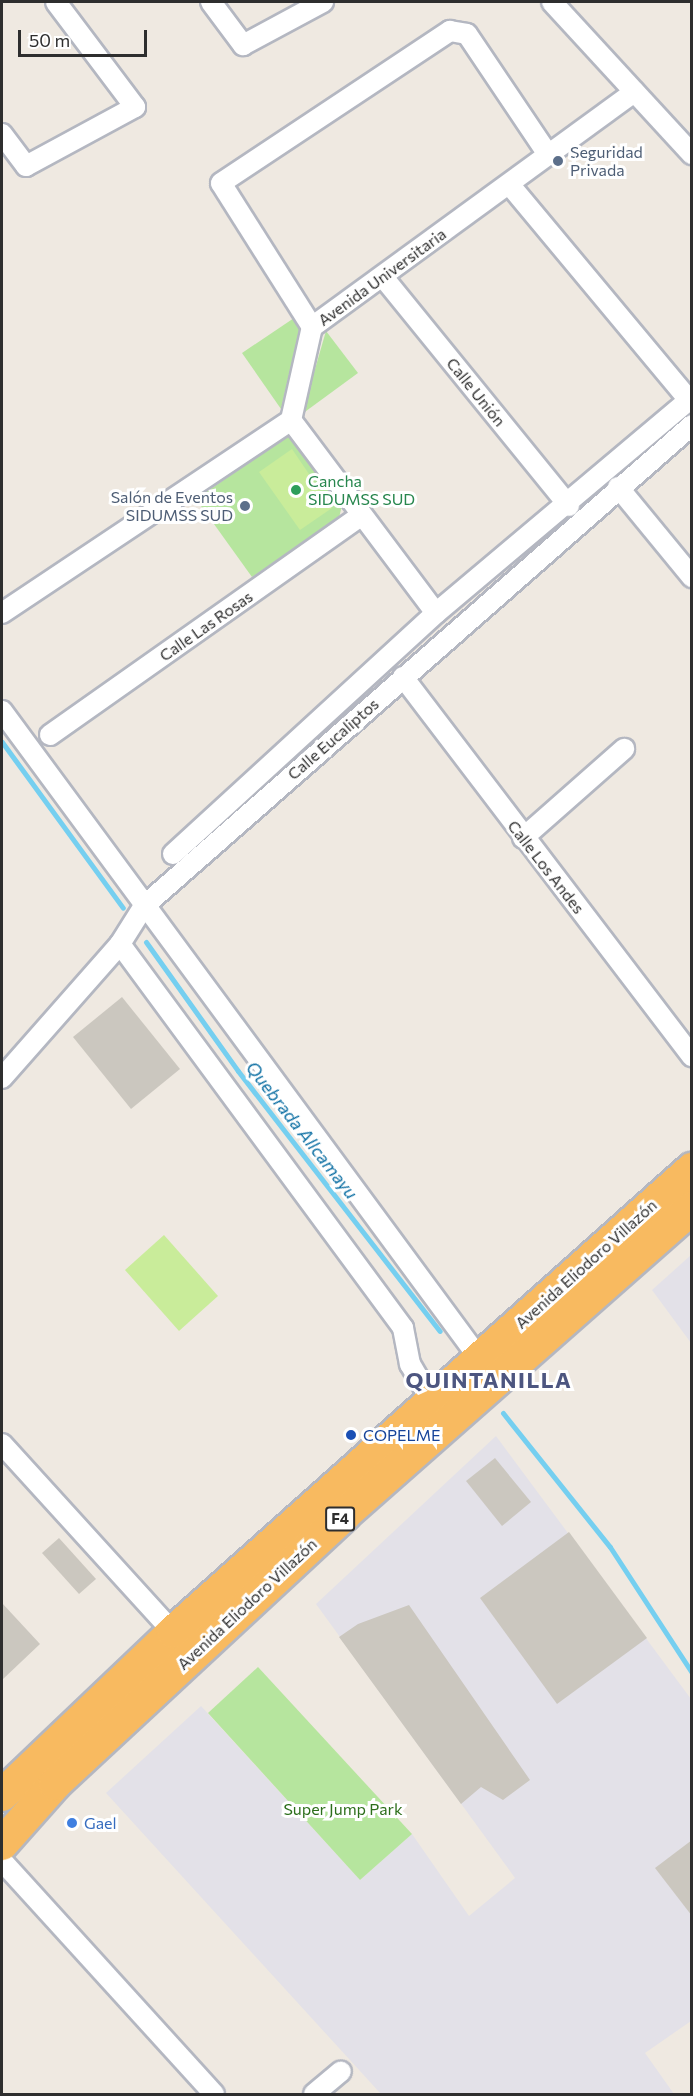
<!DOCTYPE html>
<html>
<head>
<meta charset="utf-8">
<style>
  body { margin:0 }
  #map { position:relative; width:693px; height:2096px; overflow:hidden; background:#efe9e1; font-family:Commissioner,sans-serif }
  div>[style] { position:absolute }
  .industrial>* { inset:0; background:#e3e1e8 }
  .green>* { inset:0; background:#b6e59e }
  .pitch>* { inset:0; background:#c9ec9a }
  .stream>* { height:5px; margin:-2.5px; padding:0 2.5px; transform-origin:2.5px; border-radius:2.5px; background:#75cff0 }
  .building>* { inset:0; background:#cbc7bf }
  .roads { filter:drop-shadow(2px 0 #b4b7c1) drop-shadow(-2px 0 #b4b7c1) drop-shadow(0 2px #b4b7c1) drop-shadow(0 -2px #b4b7c1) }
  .minor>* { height:20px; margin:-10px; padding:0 10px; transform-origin:10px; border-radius:10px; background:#fff }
  .trunk>* { height:32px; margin:-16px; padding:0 16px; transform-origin:16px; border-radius:16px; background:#f8ba60 }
  .dots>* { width:16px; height:16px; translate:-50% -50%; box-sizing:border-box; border:3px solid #fff; border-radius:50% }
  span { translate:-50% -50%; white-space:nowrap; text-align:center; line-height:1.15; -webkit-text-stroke:6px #fff; paint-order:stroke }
  .shield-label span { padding:2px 4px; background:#fff; border:2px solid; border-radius:4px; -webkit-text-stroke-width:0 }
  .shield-label { font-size:15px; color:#2e2e2e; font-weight:700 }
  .service-label { font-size:16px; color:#4e5e75 }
  .left { translate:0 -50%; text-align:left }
  .right { translate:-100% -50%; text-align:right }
  .street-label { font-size:16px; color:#2e2e2e }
  .leisure-label { font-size:16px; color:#27864d }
  .transit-label { font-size:16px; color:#164399 }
  .park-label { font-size:16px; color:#2c6e1b }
  .shop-label { font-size:16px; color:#366cbe }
  .water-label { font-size:18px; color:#0d6fa3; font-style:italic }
  .district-label { font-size:22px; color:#4d5680; font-weight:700; letter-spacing:1.5px }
  .frame { position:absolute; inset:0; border:3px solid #2e2e2e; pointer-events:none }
  .scale { position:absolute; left:18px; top:30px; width:129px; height:27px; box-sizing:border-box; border:3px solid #2e2e2e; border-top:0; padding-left:8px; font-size:18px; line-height:21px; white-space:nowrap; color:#2e2e2e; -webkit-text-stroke:4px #fff; paint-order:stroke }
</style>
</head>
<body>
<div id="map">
  <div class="industrial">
    <i style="clip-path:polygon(691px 1255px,691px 1343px,652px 1290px)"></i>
    <i style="clip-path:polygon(496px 1436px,691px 1699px,691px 2021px,645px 2053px,674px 2094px,381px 2094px,106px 1793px,201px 1706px,360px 1880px,412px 1834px,469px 1916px,515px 1878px,316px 1604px)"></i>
  </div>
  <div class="green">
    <i style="clip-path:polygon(297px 316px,300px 326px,281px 409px,242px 353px)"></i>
    <i style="clip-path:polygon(326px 331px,358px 373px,302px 414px)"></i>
    <i style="clip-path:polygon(289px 435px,342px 505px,339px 518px,252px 577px,196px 499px)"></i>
    <i style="clip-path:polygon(258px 1667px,412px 1834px,360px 1880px,208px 1713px)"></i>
  </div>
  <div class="pitch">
    <i style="clip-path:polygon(292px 449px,332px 508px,300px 530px,259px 472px)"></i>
    <i style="clip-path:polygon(164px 1235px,218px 1296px,179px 1331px,125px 1270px)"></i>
  </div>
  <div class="stream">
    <i style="left:2px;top:742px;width:205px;rotate:53.9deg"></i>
    <i style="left:146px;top:942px;width:158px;rotate:54.5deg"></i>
    <i style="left:238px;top:1071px;width:329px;rotate:52.2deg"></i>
    <i style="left:503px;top:1413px;width:171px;rotate:51.4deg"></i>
    <i style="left:610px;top:1547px;width:150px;rotate:56.9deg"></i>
  </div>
  <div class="building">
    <i style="clip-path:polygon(122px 997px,180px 1069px,131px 1109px,73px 1037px)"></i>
    <i style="clip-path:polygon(495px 1458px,531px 1502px,502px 1526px,466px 1481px)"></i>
    <i style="clip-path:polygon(569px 1532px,647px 1638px,557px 1704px,480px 1598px)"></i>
    <i style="clip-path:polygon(59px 1538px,96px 1579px,79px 1594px,42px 1553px)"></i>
    <i style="clip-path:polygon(2px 1603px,40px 1644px,2px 1680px)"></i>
    <i style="clip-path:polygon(409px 1605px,530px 1780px,503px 1800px,481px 1787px,461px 1804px,339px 1637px,358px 1624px)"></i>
    <i style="clip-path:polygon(692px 1840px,692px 1916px,655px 1868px)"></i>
  </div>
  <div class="roads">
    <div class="minor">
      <i style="left:211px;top:2px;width:54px;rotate:53.3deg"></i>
      <i style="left:243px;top:45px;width:91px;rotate:-28.3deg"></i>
      <i style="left:552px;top:2px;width:207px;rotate:47.4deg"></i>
      <i style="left:2px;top:134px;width:40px;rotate:53deg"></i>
      <i style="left:26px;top:166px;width:124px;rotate:-28.4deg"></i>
      <i style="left:135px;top:107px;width:131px;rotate:-127deg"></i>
      <i style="left:383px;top:277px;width:295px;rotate:50.9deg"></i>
      <i style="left:312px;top:327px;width:170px;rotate:-122.3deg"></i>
      <i style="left:221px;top:183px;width:275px;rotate:-33.6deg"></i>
      <i style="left:450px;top:31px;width:17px;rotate:10deg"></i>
      <i style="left:467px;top:34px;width:143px;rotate:56.1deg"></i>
      <i style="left:291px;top:420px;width:241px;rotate:53.1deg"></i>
      <i style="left:618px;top:487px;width:117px;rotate:50.6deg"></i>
      <i style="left:2px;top:613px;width:348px;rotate:-33.7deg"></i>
      <i style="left:291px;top:420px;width:95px;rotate:-77.3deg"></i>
      <i style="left:312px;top:327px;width:399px;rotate:-36.1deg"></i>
      <i style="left:403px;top:677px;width:477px;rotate:52.7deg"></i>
      <i style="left:2px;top:711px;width:804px;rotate:53.6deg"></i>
      <i style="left:50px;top:735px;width:380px;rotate:-35.2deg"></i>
      <i style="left:523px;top:838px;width:135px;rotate:-41.4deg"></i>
      <i style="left:173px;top:854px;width:357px;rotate:-42.5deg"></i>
      <i style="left:436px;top:613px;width:331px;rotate:-40.1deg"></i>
      <i style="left:689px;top:400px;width:281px;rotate:-129.8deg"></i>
      <i style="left:120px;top:944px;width:477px;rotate:53.6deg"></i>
      <i style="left:403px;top:1328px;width:37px;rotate:79deg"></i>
      <i style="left:410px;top:1364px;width:42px;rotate:59.7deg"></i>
      <i style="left:2px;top:1078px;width:179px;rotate:-48.6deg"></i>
      <i style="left:120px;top:944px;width:45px;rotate:-57.7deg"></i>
      <i style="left:144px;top:906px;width:729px;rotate:-41.27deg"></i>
      <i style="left:2px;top:1444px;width:254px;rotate:47.7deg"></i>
      <i style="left:2px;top:1861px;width:315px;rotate:47.7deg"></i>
      <i style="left:314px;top:2094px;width:35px;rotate:-40deg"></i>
    </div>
    <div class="trunk">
      <i style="left:2px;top:1795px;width:236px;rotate:-43.6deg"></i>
      <i style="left:173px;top:1632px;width:696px;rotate:-41.74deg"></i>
      <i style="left:2px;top:1844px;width:80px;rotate:-48.5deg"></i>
      <i style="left:55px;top:1784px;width:395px;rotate:-42.9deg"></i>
      <i style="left:344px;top:1515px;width:464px;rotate:-41.4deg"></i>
    </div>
  </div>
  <div class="dots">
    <i style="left:558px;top:161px;background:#5c6f8a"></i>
    <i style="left:296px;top:490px;background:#2e9e5b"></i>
    <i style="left:245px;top:506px;background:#5c6f8a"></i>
    <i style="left:351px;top:1435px;background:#1a4fb4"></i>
    <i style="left:72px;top:1823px;background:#3f7fe0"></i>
  </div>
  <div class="shield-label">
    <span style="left:340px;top:1519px">F4</span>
  </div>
  <div class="service-label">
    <span class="left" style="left:570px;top:161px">Seguridad<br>Privada</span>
    <span class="right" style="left:233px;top:506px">Salón de Eventos<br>SIDUMSS SUD</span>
  </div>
  <div class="street-label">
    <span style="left:382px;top:277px;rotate:-36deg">Avenida Universitaria</span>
    <span style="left:476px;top:392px;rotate:51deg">Calle Unión</span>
    <span style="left:206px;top:626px;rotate:-35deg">Calle Las Rosas</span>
    <span style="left:333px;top:739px;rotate:-41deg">Calle Eucaliptos</span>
    <span style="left:546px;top:867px;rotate:52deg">Calle Los Andes</span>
    <span style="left:586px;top:1264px;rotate:-42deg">Avenida Eliodoro Villazón</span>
    <span style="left:247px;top:1604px;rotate:-43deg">Avenida Eliodoro Villazón</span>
  </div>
  <div class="leisure-label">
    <span class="left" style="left:308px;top:490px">Cancha<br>SIDUMSS SUD</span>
  </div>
  <div class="transit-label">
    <span class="left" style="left:363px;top:1435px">COPELME</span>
  </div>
  <div class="park-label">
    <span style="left:343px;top:1809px">Super Jump Park</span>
  </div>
  <div class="shop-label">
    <span class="left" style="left:84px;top:1823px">Gael</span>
  </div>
  <div class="water-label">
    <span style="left:302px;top:1130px;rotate:52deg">Quebrada Allcamayu</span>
  </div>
  <div class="district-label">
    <span style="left:489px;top:1380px">QUINTANILLA</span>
  </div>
  <div class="frame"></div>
  <div class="scale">50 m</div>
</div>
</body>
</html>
